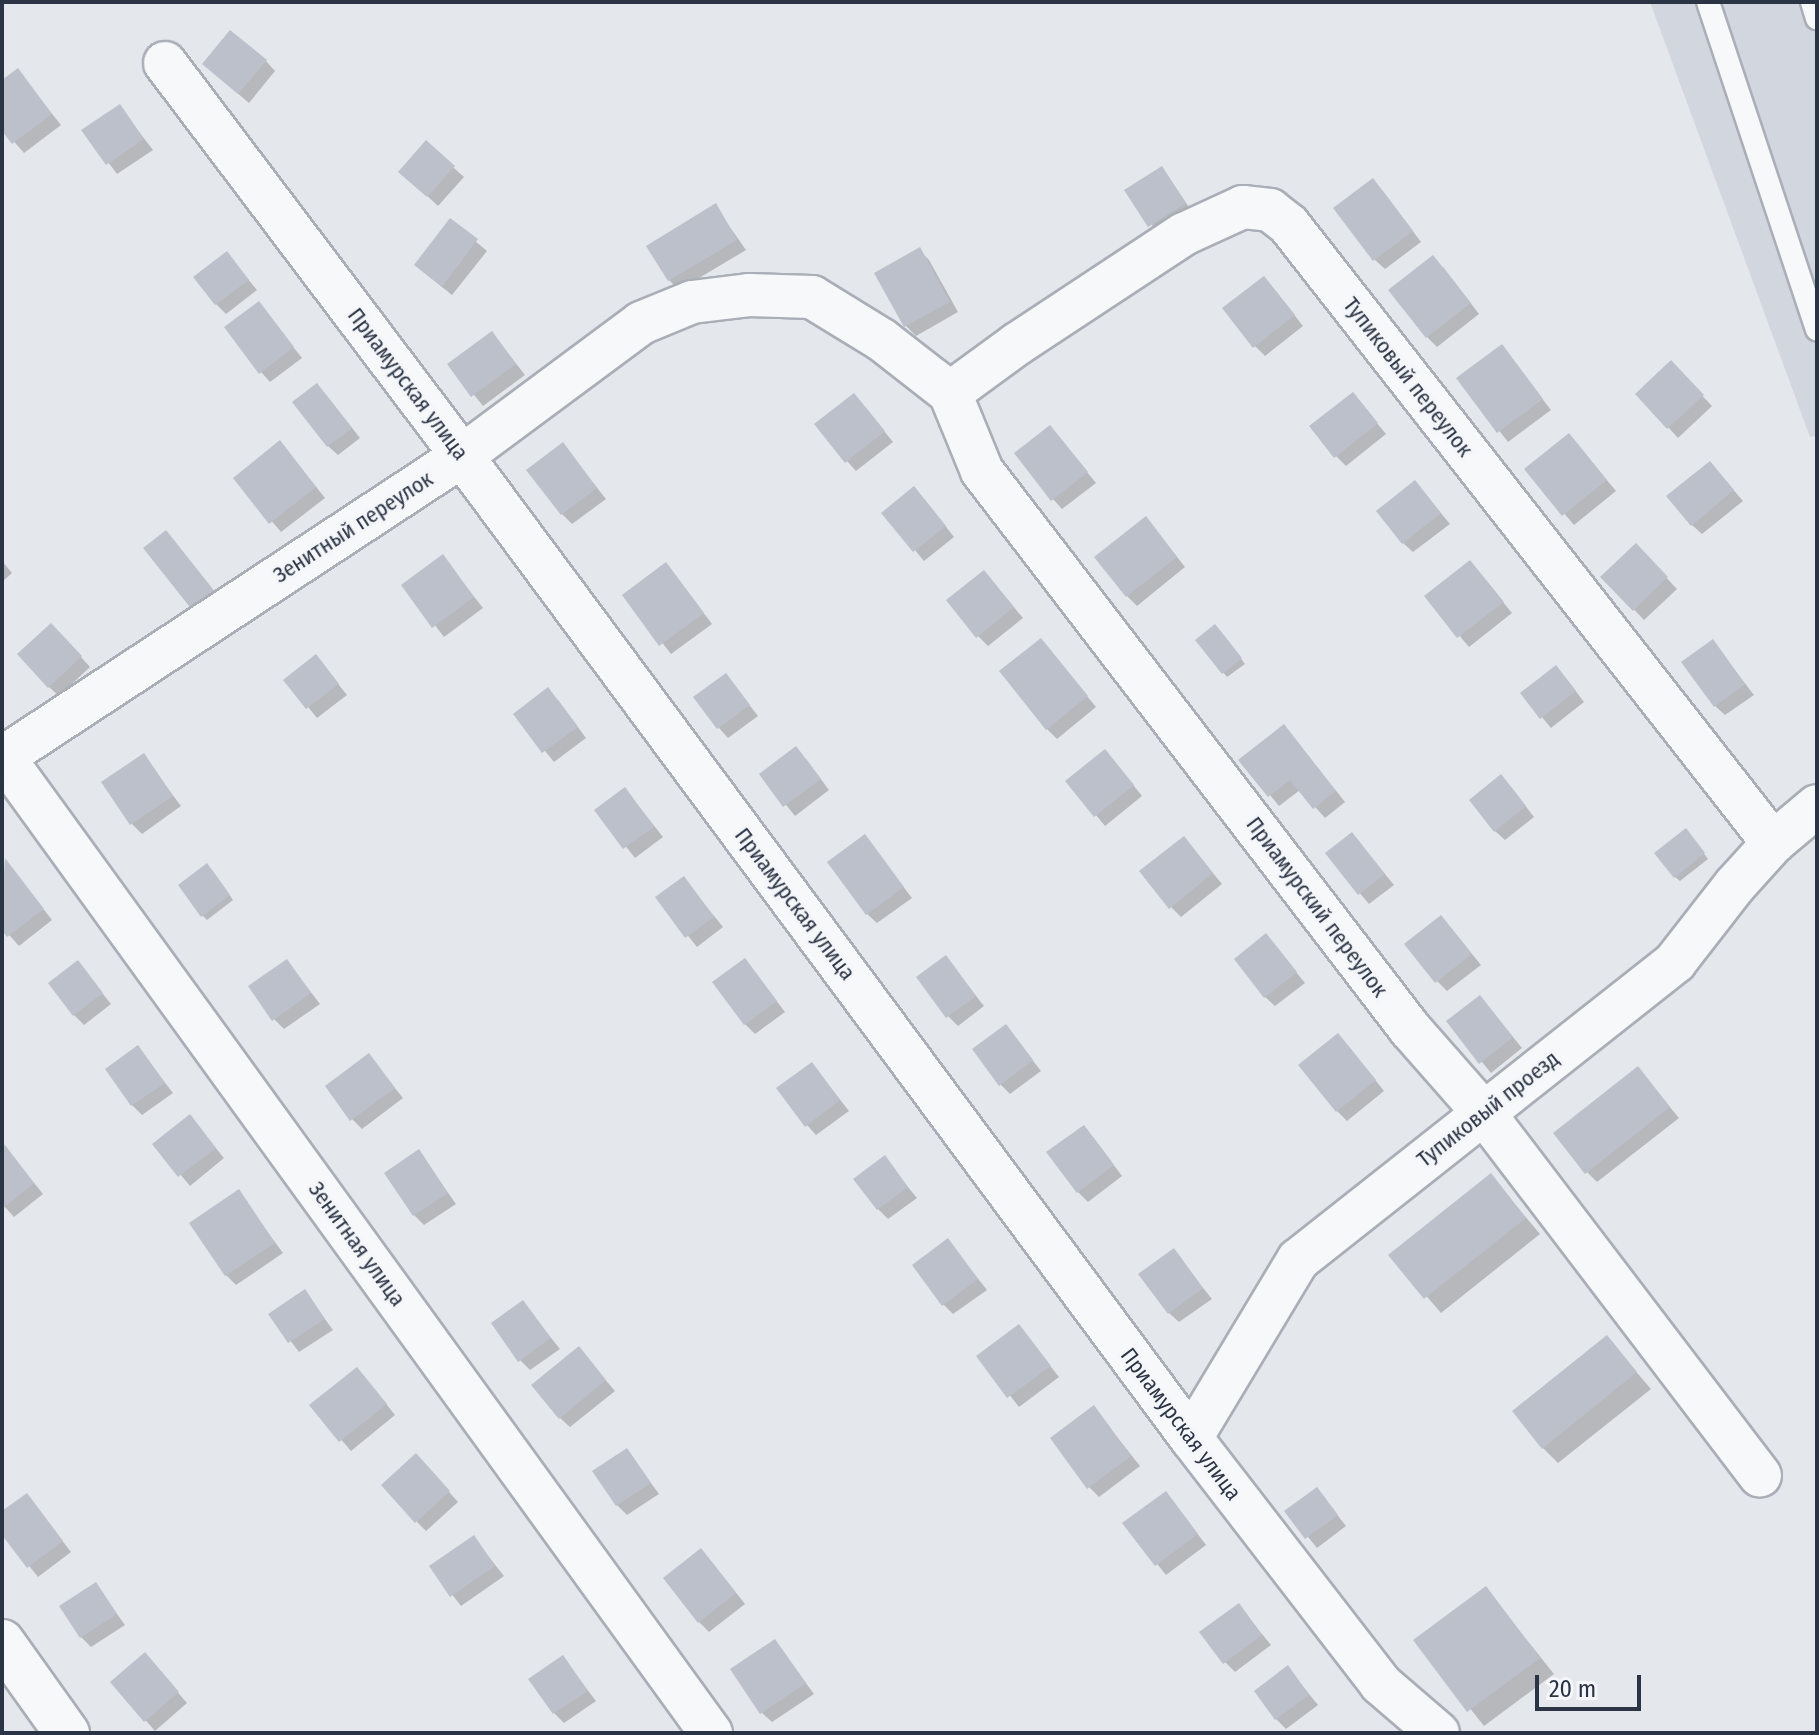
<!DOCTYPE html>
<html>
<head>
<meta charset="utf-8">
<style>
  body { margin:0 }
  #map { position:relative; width:1819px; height:1735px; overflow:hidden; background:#e4e7ec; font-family:"Fira Sans Condensed",sans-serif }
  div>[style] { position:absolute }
  .built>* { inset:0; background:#d2d6de }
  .shadow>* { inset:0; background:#0003 }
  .building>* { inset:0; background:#bbc0ca }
  .roads { filter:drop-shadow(2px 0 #a9aeb7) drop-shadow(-2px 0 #a9aeb7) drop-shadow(0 2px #a9aeb7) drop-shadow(0 -2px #a9aeb7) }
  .service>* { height:22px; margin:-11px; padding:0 11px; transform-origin:11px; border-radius:11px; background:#f7f8fa }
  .minor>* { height:42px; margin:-21px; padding:0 21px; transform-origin:21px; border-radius:21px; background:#f7f8fa }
  .tertiary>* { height:44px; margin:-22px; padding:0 22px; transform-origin:22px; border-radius:22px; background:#f7f8fa }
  span { translate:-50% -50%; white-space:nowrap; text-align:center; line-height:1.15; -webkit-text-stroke:6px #f4f6f9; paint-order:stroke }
  .street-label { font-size:22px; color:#2b3445 }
  .frame { position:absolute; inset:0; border:4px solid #2b3445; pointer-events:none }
  .scale { position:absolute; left:1535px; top:1675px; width:106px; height:36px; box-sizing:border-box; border:4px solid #2b3445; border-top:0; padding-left:10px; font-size:24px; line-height:28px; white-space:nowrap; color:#2b3445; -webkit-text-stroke:6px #f4f6f9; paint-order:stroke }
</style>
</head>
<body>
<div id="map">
  <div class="built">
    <i style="clip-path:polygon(1650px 2px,1817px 2px,1817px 436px,1810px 437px)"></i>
  </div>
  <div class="shadow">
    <i style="clip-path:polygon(266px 61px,275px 71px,249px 103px,215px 74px)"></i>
    <i style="clip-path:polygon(18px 71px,61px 125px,24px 153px,2px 128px,2px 83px)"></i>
    <i style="clip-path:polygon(119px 106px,153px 150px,117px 174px,84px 130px)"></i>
    <i style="clip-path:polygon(426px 143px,464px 177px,438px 206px,411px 181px)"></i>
    <i style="clip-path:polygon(1162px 169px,1194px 214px,1160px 236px,1127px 191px)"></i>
    <i style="clip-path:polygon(1382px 190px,1421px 242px,1385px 269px,1375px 260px)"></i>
    <i style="clip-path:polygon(715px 206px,746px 250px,679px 290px,669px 280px)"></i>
    <i style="clip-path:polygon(451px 221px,487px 251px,452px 295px,426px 274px)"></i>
    <i style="clip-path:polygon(919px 250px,929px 260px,958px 312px,916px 336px,906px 326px)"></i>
    <i style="clip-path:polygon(227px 254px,257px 290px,226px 314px,216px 304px)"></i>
    <i style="clip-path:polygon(1443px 267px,1479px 314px,1437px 347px,1427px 337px)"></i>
    <i style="clip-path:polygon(1273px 288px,1303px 326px,1265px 356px,1255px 346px)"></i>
    <i style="clip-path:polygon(258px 303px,302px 358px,270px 382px,261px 372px)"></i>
    <i style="clip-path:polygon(492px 333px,525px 375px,483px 406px,450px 365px)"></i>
    <i style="clip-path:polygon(1502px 347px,1551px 410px,1508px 442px,1459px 379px)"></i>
    <i style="clip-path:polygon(1671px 363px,1712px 406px,1678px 438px,1638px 394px)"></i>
    <i style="clip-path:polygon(1353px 394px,1386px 434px,1346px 466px,1336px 456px)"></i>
    <i style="clip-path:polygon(326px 395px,360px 438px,338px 455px,328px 446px)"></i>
    <i style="clip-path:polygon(863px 405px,893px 442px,856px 471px,847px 461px)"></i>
    <i style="clip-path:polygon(1050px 427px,1096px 483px,1062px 509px,1053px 499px)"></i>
    <i style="clip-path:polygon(1569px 435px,1616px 491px,1574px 525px,1527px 470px)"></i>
    <i style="clip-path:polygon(563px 445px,606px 499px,572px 524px,562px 514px)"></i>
    <i style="clip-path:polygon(289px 453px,325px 498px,281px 532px,235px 478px)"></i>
    <i style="clip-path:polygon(1719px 473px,1743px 501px,1702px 534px,1692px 525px)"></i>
    <i style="clip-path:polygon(1415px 482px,1450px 524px,1413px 552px,1403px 543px)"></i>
    <i style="clip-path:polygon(924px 499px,954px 537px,924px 561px,884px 513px)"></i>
    <i style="clip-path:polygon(1155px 529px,1185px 567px,1137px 606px,1127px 596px)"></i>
    <i style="clip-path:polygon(1636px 546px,1677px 589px,1644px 620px,1603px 577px)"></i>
    <i style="clip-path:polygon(443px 557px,483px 608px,444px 637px,404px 585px)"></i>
    <i style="clip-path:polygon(2px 561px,12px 573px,2px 582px)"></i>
    <i style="clip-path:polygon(1470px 562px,1512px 613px,1469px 647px,1427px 597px)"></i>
    <i style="clip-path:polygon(984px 572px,1023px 618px,988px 646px,978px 636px)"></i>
    <i style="clip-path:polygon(675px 575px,712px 624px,671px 654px,625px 595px)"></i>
    <i style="clip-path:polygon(1220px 631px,1245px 664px,1227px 677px,1198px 641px)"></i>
    <i style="clip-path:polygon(61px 635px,90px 667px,59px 696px,49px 687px)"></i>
    <i style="clip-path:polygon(1041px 640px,1096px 707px,1057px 739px,1047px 729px)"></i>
    <i style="clip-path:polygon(1713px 642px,1754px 695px,1725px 715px,1715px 706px)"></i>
    <i style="clip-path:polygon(316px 657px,347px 695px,317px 718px,286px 680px)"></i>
    <i style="clip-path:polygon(726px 675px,758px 716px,728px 738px,719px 728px)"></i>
    <i style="clip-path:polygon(1565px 677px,1584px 702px,1551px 728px,1523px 694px)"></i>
    <i style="clip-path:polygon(558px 700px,586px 738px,554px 762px,515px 714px)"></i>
    <i style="clip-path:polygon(1293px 737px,1345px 802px,1325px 818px,1300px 790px,1279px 806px,1241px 760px)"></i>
    <i style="clip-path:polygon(143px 755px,181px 806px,142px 834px,132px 824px)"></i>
    <i style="clip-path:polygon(806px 759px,829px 790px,795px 816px,762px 775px)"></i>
    <i style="clip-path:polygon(1115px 762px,1142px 796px,1105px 826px,1068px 781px)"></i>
    <i style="clip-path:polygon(1511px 787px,1534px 817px,1505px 840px,1495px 831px)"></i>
    <i style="clip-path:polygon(625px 789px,663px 837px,635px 858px,597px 810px)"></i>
    <i style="clip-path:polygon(1690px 835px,1708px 859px,1680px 881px,1675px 877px)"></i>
    <i style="clip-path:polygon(865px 837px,912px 898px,877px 923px,867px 914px)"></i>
    <i style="clip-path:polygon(1361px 845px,1394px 885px,1369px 904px,1327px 854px)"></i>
    <i style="clip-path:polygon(1193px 849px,1222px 884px,1181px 917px,1171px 907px)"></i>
    <i style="clip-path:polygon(5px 860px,52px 920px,19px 946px,2px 927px)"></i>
    <i style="clip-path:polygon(212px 870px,233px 900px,207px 920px,202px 915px)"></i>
    <i style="clip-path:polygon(684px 879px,723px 927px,697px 947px,658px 898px)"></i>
    <i style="clip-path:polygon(1451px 928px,1481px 965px,1447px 991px,1437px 981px)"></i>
    <i style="clip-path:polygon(1275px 946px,1305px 983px,1275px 1006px,1265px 997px)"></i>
    <i style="clip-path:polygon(946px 958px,984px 1006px,958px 1026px,948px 1016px)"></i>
    <i style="clip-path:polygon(745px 960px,785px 1012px,755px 1034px,745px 1024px)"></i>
    <i style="clip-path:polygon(287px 961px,320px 1004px,284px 1029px,274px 1019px)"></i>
    <i style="clip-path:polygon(78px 963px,111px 1004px,84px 1025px,74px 1015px)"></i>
    <i style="clip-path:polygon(1480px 997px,1522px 1048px,1491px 1073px,1449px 1022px)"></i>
    <i style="clip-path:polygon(1006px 1026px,1041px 1071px,1010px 1094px,1000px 1084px)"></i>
    <i style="clip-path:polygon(1348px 1046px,1384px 1091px,1347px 1121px,1337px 1111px)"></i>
    <i style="clip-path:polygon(138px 1048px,173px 1093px,142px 1115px,132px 1105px)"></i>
    <i style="clip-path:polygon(369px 1056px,403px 1098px,362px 1129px,352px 1119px)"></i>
    <i style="clip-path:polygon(812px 1064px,849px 1111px,816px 1135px,807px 1125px)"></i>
    <i style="clip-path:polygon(1638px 1069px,1679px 1118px,1597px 1182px,1587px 1172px)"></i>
    <i style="clip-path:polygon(190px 1117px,224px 1158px,190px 1186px,155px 1144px)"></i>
    <i style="clip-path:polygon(1093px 1137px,1122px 1176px,1088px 1202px,1078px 1192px)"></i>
    <i style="clip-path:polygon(2px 1150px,14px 1158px,43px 1194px,14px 1217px,2px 1204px)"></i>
    <i style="clip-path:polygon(419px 1152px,456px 1204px,424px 1225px,414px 1215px)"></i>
    <i style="clip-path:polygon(884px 1158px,917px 1198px,888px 1219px,878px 1209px)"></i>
    <i style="clip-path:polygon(1491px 1176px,1540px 1234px,1441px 1313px,1391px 1255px)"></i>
    <i style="clip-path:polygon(238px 1192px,283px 1253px,236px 1285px,226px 1275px)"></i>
    <i style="clip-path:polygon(948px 1241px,987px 1290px,953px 1314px,943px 1304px)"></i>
    <i style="clip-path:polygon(1173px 1251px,1212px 1299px,1179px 1322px,1169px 1313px)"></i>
    <i style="clip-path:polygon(305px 1292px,333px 1330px,299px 1352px,270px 1314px)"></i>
    <i style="clip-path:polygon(522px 1302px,560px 1349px,530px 1370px,520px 1360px)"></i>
    <i style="clip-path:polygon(1019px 1326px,1059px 1377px,1019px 1407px,979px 1356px)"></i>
    <i style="clip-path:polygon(1607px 1338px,1651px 1389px,1558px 1463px,1543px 1448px)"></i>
    <i style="clip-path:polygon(579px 1349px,615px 1391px,570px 1427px,560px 1418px)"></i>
    <i style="clip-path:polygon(366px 1379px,395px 1415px,351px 1451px,312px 1406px)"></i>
    <i style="clip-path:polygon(1094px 1408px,1140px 1466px,1099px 1497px,1089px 1487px)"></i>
    <i style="clip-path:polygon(627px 1450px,659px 1494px,627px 1515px,617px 1505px)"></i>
    <i style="clip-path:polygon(426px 1466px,458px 1502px,426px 1531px,417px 1522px)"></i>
    <i style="clip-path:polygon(1317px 1489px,1346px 1526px,1317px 1548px,1287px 1511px)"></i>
    <i style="clip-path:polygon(27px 1495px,71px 1552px,38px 1577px,2px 1532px,2px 1514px)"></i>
    <i style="clip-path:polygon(1175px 1504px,1206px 1545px,1166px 1575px,1125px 1524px)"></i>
    <i style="clip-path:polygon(473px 1537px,504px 1576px,461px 1606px,431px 1567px)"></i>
    <i style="clip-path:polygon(711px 1561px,745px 1604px,709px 1632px,699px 1622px)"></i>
    <i style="clip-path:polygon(96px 1585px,125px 1625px,91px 1647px,81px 1637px)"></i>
    <i style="clip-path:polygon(1486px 1589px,1554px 1674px,1484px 1726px,1416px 1640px)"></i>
    <i style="clip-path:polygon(1239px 1606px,1271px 1645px,1235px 1672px,1225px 1662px)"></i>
    <i style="clip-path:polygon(775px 1641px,814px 1694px,772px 1722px,762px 1713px)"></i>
    <i style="clip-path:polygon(563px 1658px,596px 1701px,564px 1723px,554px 1713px)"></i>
    <i style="clip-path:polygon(154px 1665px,187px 1703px,155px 1731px,112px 1682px)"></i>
    <i style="clip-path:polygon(1288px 1668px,1318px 1705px,1286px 1729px,1276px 1719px)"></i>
  </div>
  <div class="building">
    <i style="clip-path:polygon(230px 30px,267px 60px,238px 94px,202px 64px)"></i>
    <i style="clip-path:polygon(18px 68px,52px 114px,12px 144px,2px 131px,2px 80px)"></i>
    <i style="clip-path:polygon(120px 104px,144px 139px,106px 165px,81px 130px)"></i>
    <i style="clip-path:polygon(426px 140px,455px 166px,427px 197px,398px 172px)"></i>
    <i style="clip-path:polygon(1162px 166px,1186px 203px,1148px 227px,1124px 190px)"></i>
    <i style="clip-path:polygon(1373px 178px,1413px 231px,1373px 261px,1333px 208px)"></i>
    <i style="clip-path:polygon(716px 203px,737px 240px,668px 281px,646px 246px)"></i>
    <i style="clip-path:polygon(450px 218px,478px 239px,442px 287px,414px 265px)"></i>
    <i style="clip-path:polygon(920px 247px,950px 302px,904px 327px,874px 273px)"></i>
    <i style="clip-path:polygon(227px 251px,249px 280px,215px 305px,193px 277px)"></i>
    <i style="clip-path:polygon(1433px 255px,1471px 303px,1426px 338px,1388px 290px)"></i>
    <i style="clip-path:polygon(1264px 276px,1295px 315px,1253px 348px,1222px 308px)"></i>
    <i style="clip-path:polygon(259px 301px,294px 347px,259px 374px,224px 327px)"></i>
    <i style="clip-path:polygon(492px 331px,516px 364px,471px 397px,447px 364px)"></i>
    <i style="clip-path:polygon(1502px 344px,1543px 399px,1497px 433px,1456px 378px)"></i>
    <i style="clip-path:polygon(1671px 360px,1704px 395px,1667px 429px,1635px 394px)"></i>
    <i style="clip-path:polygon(317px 383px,352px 428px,327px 447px,292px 402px)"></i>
    <i style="clip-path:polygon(1353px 392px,1378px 423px,1334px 458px,1309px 426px)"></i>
    <i style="clip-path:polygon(854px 393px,885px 431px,845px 463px,814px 424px)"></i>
    <i style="clip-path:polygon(1050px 425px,1088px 472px,1051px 501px,1014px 453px)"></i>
    <i style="clip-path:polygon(1569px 433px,1607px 480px,1562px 516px,1524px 469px)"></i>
    <i style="clip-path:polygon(280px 440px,316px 487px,269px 524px,233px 478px)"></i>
    <i style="clip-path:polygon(563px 442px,597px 488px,561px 515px,526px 470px)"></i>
    <i style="clip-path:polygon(1710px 461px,1734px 490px,1691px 526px,1666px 496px)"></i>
    <i style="clip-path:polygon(1415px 480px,1441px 513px,1402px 544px,1376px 511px)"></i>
    <i style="clip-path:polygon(914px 486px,946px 526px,913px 552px,881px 513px)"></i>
    <i style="clip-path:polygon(1146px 516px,1177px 557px,1126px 597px,1094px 557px)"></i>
    <i style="clip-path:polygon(166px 530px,216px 593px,193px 611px,143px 548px)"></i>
    <i style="clip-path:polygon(1636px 543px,1668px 577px,1633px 611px,1600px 577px)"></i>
    <i style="clip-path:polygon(443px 554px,474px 597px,432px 628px,401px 585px)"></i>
    <i style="clip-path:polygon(1470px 560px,1504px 602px,1457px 638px,1424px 596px)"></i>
    <i style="clip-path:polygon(666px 562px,704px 613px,659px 646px,622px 595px)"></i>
    <i style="clip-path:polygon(984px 570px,1014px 607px,976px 638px,946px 600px)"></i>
    <i style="clip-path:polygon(51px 623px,82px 656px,48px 688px,17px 654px)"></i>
    <i style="clip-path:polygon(1215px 624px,1242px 658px,1222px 674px,1195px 640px)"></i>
    <i style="clip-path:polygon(1041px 638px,1088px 696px,1046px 730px,999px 671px)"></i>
    <i style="clip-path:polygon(1713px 639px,1745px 684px,1714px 707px,1681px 662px)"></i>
    <i style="clip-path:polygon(316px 654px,339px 684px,306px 709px,283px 680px)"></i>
    <i style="clip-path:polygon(1556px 665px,1576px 691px,1540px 719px,1520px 693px)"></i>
    <i style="clip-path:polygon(726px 673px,750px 705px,717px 729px,693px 697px)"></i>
    <i style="clip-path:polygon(548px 687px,578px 727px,542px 753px,513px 714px)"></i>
    <i style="clip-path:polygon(1284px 724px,1336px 791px,1313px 809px,1290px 780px,1268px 797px,1238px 760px)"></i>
    <i style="clip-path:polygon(796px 746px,821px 779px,783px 807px,759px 774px)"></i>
    <i style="clip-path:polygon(1105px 749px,1134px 785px,1094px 817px,1065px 781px)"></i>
    <i style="clip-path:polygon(144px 753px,173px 796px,130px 825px,101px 782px)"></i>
    <i style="clip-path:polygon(1501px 774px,1526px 806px,1494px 832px,1469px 800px)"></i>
    <i style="clip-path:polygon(625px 787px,654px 827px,623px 849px,594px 810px)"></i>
    <i style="clip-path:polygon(1686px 828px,1705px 853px,1674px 878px,1654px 853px)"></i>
    <i style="clip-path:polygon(1352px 832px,1385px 874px,1358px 895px,1325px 853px)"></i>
    <i style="clip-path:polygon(865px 834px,904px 887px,866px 915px,827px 862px)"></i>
    <i style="clip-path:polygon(1184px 836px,1213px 873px,1169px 909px,1139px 871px)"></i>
    <i style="clip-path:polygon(5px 858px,44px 909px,7px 937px,2px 930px)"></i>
    <i style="clip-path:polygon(207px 863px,230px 895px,201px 917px,178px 885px)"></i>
    <i style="clip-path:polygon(684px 876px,714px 917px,685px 938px,655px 897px)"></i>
    <i style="clip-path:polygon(1441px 915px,1472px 954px,1435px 983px,1404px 944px)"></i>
    <i style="clip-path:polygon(1266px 933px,1297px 972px,1264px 998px,1234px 959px)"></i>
    <i style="clip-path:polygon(946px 955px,976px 996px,946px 1018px,916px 977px)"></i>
    <i style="clip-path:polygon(745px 958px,777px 1001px,744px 1025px,712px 982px)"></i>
    <i style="clip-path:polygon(287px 959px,311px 993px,272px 1021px,248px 986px)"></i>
    <i style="clip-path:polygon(78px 960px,103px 993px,73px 1016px,48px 983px)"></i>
    <i style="clip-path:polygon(1480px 995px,1513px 1037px,1479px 1064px,1446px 1021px)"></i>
    <i style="clip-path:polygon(1006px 1024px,1033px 1060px,999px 1086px,972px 1049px)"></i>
    <i style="clip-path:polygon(1338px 1033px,1376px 1080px,1336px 1112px,1298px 1065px)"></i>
    <i style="clip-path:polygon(138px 1045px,165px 1083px,131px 1106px,105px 1069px)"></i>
    <i style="clip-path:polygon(369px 1053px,395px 1088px,350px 1121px,325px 1086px)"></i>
    <i style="clip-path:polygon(812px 1062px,840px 1100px,805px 1127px,776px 1088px)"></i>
    <i style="clip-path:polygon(1638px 1066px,1670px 1107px,1585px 1174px,1553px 1133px)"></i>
    <i style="clip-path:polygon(190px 1114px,216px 1148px,178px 1177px,152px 1144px)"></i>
    <i style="clip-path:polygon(1084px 1125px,1114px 1165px,1077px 1193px,1046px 1152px)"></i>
    <i style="clip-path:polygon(5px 1145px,34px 1183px,2px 1209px,2px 1147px)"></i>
    <i style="clip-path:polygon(419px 1149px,448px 1193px,413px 1216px,384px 1173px)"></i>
    <i style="clip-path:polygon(885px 1155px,908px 1187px,877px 1210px,853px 1179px)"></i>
    <i style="clip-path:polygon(1491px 1173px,1526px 1218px,1424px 1299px,1388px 1255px)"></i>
    <i style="clip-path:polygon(239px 1189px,275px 1243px,225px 1276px,189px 1223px)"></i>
    <i style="clip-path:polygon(948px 1238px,978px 1279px,942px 1306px,912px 1265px)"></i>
    <i style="clip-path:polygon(1174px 1248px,1203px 1288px,1168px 1314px,1138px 1274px)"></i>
    <i style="clip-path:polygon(305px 1289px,325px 1319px,288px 1343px,268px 1314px)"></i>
    <i style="clip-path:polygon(523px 1300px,551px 1338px,518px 1362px,491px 1323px)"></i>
    <i style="clip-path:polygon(1019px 1324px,1051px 1366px,1007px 1398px,976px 1356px)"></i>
    <i style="clip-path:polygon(1607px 1335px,1637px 1372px,1542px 1449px,1512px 1411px)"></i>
    <i style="clip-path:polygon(579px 1346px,606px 1380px,559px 1419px,531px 1385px)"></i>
    <i style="clip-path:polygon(357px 1367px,387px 1404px,339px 1442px,309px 1405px)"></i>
    <i style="clip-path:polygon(1094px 1405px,1131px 1456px,1087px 1489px,1050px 1438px)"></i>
    <i style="clip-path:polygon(627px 1448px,651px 1483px,616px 1506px,592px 1471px)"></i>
    <i style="clip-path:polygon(416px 1453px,450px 1491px,415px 1523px,381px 1485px)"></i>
    <i style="clip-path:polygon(1317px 1487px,1338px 1515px,1305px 1539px,1284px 1511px)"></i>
    <i style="clip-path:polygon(1166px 1491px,1198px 1534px,1155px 1566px,1122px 1523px)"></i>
    <i style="clip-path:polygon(27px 1493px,63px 1541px,27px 1568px,2px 1535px,2px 1511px)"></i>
    <i style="clip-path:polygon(474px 1535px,495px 1566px,450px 1597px,429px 1566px)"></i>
    <i style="clip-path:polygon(701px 1548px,736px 1593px,698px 1623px,663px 1578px)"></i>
    <i style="clip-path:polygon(96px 1582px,117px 1614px,80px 1638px,59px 1606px)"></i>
    <i style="clip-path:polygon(1486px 1586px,1540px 1658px,1467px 1712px,1413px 1640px)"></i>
    <i style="clip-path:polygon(1239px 1603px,1262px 1635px,1223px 1664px,1199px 1632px)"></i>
    <i style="clip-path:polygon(775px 1639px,806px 1683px,760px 1714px,730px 1669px)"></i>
    <i style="clip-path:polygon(145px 1652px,179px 1692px,144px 1722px,110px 1682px)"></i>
    <i style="clip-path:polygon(563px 1655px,588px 1691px,553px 1714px,528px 1679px)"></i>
    <i style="clip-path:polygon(1288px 1665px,1309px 1695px,1275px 1720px,1254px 1691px)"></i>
  </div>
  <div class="roads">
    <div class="service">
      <i style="left:1708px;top:2px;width:345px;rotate:71.6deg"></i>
      <i style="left:1812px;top:2px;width:17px;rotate:73deg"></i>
    </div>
    <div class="minor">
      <i style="left:165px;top:63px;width:493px;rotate:52.9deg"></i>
      <i style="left:462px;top:456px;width:1223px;rotate:53.41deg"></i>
      <i style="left:1191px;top:1438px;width:311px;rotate:52.3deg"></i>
      <i style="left:1381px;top:1684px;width:75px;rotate:40.7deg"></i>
      <i style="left:950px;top:393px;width:83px;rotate:-36.2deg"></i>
      <i style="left:1017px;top:344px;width:200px;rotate:-33.4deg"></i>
      <i style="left:1184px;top:234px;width:65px;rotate:-24.6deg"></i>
      <i style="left:1243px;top:207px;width:27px;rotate:6deg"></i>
      <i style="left:1270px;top:210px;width:24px;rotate:38deg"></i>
      <i style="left:1289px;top:225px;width:785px;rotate:51.93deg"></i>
      <i style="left:2px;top:755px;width:1208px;rotate:54.06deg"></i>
      <i style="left:2px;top:758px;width:550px;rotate:-33.29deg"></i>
      <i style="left:462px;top:456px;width:223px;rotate:-36.6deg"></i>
      <i style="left:641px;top:323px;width:55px;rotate:-22.4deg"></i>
      <i style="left:692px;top:302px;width:57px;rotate:-7deg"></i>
      <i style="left:749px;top:295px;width:63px;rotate:1.8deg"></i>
      <i style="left:812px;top:297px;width:82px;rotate:31.6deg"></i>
      <i style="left:882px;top:340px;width:86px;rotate:37.9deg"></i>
      <i style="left:950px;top:393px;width:84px;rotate:67.7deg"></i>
      <i style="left:982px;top:471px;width:703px;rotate:52.51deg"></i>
      <i style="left:1410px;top:1029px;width:111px;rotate:48.7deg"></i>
      <i style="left:1483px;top:1112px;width:457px;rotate:52.7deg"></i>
      <i style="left:1191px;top:1438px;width:208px;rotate:-59deg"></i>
      <i style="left:1298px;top:1260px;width:481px;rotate:-38.3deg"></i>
      <i style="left:1675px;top:962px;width:98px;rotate:-52.1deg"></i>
      <i style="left:1735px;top:885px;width:57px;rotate:-47.9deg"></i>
      <i style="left:1773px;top:843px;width:57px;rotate:-40.1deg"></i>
    </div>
    <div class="tertiary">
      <i style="left:2px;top:1642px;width:112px;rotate:54.5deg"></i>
    </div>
  </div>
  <div class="street-label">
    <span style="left:1408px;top:377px;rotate:52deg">Тупиковый переулок</span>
    <span style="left:408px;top:384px;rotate:53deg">Приамурская улица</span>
    <span style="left:353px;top:527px;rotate:-33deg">Зенитный переулок</span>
    <span style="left:795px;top:904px;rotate:53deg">Приамурская улица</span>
    <span style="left:1317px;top:907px;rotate:53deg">Приамурский переулок</span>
    <span style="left:1488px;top:1109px;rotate:-38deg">Тупиковый проезд</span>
    <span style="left:357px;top:1244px;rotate:54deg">Зенитная улица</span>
    <span style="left:1181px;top:1424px;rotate:53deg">Приамурская улица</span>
  </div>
  <div class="frame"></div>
  <div class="scale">20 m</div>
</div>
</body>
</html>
